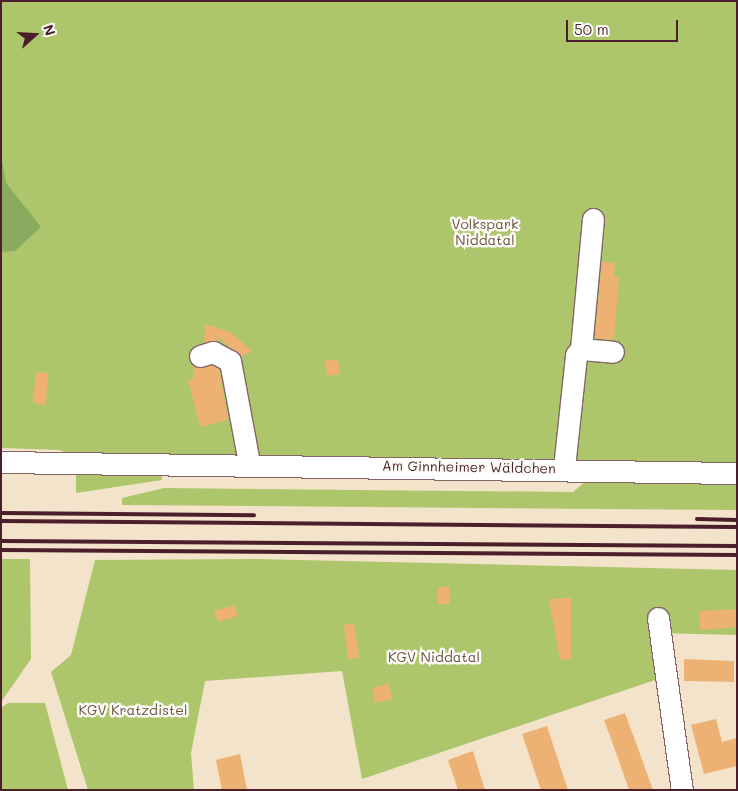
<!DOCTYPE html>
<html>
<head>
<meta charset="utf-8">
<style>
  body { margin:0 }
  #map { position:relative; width:738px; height:791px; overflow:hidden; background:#f3e3ca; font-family:Mali,sans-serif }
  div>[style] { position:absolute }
  .green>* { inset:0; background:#adc66b }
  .forest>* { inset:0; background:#8aab5f }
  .building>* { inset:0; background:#eeb174 }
  .roads { filter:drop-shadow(1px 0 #856463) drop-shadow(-1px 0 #856463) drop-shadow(0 1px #856463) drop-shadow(0 -1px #856463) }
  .minor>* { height:21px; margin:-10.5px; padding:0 10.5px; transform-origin:10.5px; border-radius:10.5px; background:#fff }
  .rail>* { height:4px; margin:-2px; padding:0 2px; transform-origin:2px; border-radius:2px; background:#4a1f2b }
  span { translate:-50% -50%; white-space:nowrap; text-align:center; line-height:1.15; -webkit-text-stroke:5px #fdfcf7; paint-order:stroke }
  .park-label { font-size:14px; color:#68513e }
  .street-label { font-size:14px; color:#4a1f2b }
  .frame { position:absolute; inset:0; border:2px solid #4a1f2b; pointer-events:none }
  .north { position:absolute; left:10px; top:10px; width:50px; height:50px; -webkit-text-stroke:4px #fdfcf7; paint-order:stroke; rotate:71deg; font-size:14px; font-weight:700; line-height:20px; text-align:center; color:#4a1f2b }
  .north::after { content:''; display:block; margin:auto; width:18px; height:22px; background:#4a1f2b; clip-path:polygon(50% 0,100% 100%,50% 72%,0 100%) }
  .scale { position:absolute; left:566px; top:20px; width:112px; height:22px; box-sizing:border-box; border:2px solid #4a1f2b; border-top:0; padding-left:6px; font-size:15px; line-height:18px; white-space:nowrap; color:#4a1f2b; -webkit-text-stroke:4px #fdfcf7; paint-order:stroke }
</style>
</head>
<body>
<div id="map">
  <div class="green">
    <i style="clip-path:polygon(1px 1px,737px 1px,737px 467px,74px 456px,59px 450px,1px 448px)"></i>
    <i style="clip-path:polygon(76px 468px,161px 469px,162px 480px,76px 493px)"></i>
    <i style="clip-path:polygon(586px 481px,737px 483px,737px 510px,122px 505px,122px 498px,164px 488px,573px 492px)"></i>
    <i style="clip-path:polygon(1px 559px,30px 559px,31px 659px,1px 702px)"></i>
    <i style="clip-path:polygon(255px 559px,737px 570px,737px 635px,654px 633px,658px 679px,362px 779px,342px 671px,205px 681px,191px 753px,194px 790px,88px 790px,51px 672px,71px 655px,95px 560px)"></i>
    <i style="clip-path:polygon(8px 703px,45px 703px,68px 790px,1px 790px,1px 708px)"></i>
  </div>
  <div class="forest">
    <i style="clip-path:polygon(1px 155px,6px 183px,41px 227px,15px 251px,1px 252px)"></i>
  </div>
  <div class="building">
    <i style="clip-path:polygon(602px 262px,615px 263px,614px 276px,619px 277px,614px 340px,595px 338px)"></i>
    <i style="clip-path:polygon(205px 324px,230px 332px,252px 351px,241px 357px,217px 336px,218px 341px,204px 342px)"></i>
    <i style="clip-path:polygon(338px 359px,340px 374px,327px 376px,324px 361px)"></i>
    <i style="clip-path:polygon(212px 365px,219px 369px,228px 420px,200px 427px,188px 380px,193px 379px,194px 367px)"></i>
    <i style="clip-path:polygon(36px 372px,48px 373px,46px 405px,33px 403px)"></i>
    <i style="clip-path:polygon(438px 587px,449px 587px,450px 604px,438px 604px)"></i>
    <i style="clip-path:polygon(571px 598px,571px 659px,560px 660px,549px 599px)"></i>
    <i style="clip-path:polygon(234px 605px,238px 616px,218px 622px,214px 611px)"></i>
    <i style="clip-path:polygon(737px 609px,737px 627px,700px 630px,699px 611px)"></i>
    <i style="clip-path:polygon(354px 623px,359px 657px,348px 659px,344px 624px)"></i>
    <i style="clip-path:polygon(684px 659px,734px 661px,734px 682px,684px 681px)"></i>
    <i style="clip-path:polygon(389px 684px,392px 699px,375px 703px,372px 688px)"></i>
    <i style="clip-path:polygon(625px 713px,636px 743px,653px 790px,629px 790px,615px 750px,604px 720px)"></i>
    <i style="clip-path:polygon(716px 719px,722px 742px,737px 738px,737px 766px,704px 774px,691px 725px)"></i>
    <i style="clip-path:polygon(547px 726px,562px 772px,568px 790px,541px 790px,522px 734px)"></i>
    <i style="clip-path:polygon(473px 751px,485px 790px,458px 790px,448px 760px)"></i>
    <i style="clip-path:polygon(240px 754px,247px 790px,222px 790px,216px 760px)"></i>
  </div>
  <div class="roads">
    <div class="minor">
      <i style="left:593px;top:219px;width:131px;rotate:95.3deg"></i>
      <i style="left:581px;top:349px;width:32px;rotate:5deg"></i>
      <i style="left:200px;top:356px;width:14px;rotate:-17deg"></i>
      <i style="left:213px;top:352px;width:19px;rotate:28deg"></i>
      <i style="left:230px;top:361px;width:104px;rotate:79.4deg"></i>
      <i style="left:1px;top:462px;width:736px;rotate:0.86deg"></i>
      <i style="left:564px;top:468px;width:114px;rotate:-83.9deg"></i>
      <i style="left:576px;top:355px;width:8px;rotate:-50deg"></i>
      <i style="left:658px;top:618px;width:174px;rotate:82.1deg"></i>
    </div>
  </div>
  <div class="rail">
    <i style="left:1px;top:513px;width:253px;rotate:0.5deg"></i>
    <i style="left:697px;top:519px;width:40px;rotate:1.4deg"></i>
    <i style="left:1px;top:521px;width:736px;rotate:0.47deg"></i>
    <i style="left:1px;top:541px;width:736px;rotate:0.39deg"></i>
    <i style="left:1px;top:550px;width:736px;rotate:0.39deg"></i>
  </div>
  <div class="park-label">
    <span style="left:485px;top:232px">Volkspark<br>Niddatal</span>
    <span style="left:434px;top:657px">KGV Niddatal</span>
    <span style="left:133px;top:710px">KGV Kratzdistel</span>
  </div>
  <div class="street-label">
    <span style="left:469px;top:467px;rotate:1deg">Am Ginnheimer Wäldchen</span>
  </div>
  <div class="frame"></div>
  <div class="north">N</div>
  <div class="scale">50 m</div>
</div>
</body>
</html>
